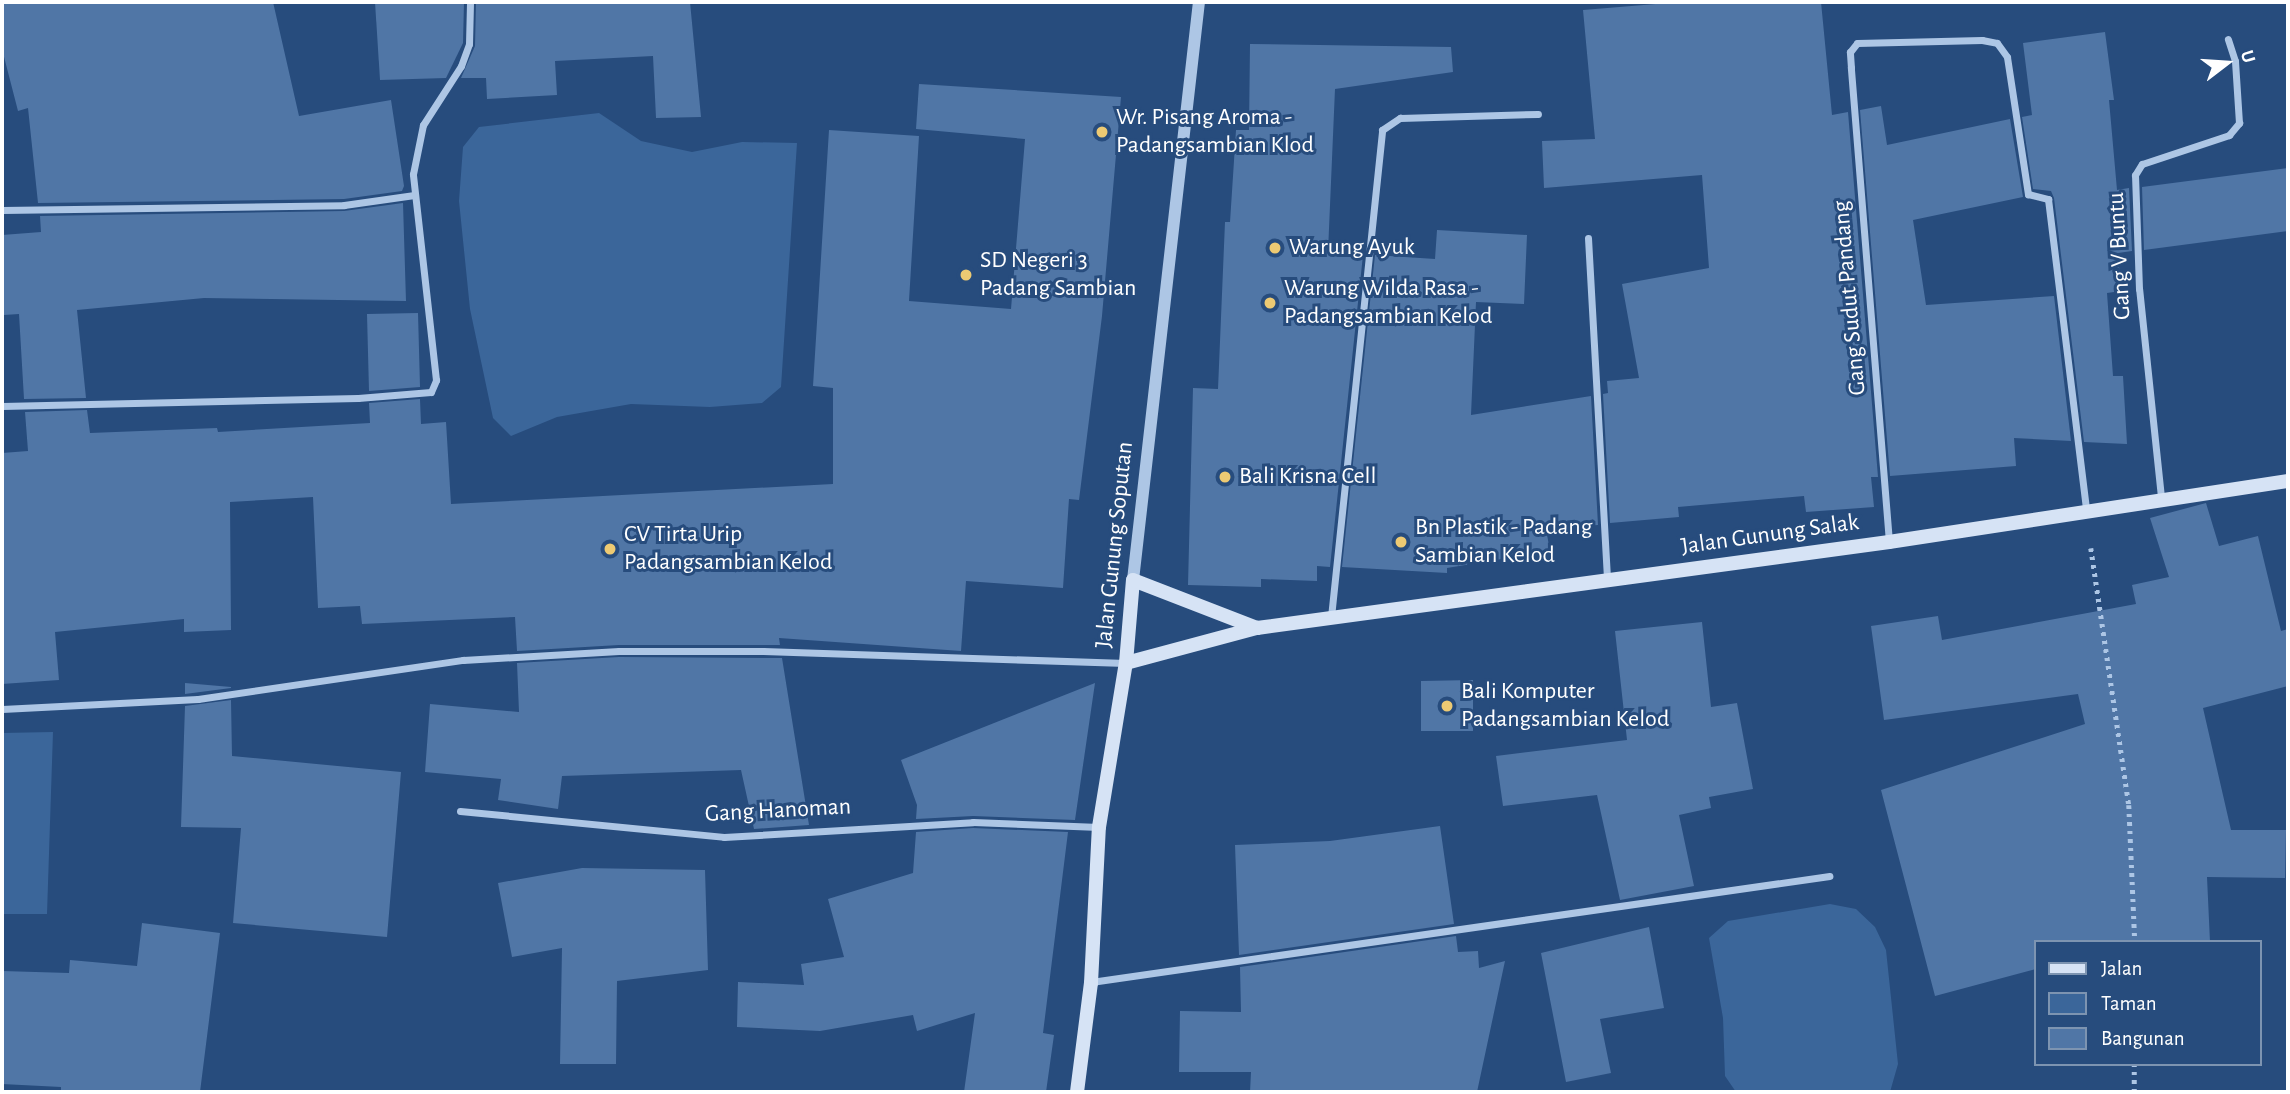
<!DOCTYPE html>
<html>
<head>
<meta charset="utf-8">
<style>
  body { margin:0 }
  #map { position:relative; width:2290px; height:1094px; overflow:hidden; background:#274c7d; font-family:"Alegreya Sans",sans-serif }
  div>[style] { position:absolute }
  .green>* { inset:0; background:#3b669a }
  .building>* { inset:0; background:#5076a6 }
  .path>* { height:4.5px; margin-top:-2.25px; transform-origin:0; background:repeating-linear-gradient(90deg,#adc6e5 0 3.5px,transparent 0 8.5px) }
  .minor>* { height:7px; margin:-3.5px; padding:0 3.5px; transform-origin:3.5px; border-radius:3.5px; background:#adc6e5 }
  .tertiary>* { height:12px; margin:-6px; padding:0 6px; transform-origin:6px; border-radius:6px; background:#adc6e5 }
  .secondary>* { height:14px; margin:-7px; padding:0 7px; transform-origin:7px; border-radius:7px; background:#d6e3f5 }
  .dots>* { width:19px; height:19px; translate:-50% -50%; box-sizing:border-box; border:4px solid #274c7d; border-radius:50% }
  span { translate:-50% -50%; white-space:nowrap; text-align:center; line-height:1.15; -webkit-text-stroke:6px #274c7d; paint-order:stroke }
  .poi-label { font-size:24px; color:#fff }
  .left { translate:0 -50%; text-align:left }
  .street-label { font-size:24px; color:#fff }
  .frame { position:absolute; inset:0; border:4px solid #fff; pointer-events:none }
  .legend { position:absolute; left:2034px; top:940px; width:228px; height:126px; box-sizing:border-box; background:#274c7d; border:2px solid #7d94b1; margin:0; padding:9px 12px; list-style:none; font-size:21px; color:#fff }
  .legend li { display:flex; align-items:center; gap:14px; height:35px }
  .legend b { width:35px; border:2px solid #7d94b1 }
  .north { position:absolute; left:2192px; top:28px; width:70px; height:70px; -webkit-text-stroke:5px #274c7d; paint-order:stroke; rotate:73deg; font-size:19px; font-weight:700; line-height:28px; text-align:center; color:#fff }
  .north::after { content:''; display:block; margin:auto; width:24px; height:32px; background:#fff; clip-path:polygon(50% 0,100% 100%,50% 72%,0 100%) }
</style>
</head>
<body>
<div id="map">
  <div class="green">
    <i style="clip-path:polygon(599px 113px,641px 141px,692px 152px,742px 142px,797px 143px,781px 387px,762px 403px,710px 407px,631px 404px,557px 417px,511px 436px,493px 418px,470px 309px,459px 201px,463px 147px,479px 127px)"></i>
    <i style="clip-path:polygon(53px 732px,47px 914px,2px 914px,2px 733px)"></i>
    <i style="clip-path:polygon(1830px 904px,1856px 909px,1875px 927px,1886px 950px,1898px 1064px,1890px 1092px,1736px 1092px,1725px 1076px,1723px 1018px,1709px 938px,1728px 921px)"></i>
  </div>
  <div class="building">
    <i style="clip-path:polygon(2px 2px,273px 2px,299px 116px,391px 100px,404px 186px,402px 191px,344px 199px,38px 203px,28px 108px,18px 111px,2px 49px)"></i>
    <i style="clip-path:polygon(375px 2px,464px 2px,463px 43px,446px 78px,380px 80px)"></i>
    <i style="clip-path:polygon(476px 2px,690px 2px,701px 117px,656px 118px,653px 56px,555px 61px,557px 95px,487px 99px,486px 78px,461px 78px,475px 46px)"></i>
    <i style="clip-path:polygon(1680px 2px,1821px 2px,1832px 115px,1848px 112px,1878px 477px,1871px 477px,1874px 507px,1806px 512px,1804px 496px,1678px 507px,1679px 517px,1610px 523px,1603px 394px,1608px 393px,1607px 381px,1639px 378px,1622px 284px,1709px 268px,1702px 175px,1544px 188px,1542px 141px,1595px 139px,1583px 10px)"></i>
    <i style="clip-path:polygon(2105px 32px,2114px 100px,2109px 100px,2117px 190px,2129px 188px,2132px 251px,2118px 253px,2121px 291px,2107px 293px,2113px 376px,2123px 376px,2127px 444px,2084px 442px,2054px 198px,2051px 191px,2033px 189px,2022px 117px,2032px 115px,2023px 43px)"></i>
    <i style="clip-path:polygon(1250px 44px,1451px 47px,1453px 72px,1335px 89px,1328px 252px,1363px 255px,1330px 567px,1317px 566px,1317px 581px,1261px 579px,1261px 587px,1188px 585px,1193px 388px,1218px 389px,1225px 222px,1230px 222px,1236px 130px,1249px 130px)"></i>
    <i style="clip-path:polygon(919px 84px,1121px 97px,1102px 316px,1079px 500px,1069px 499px,1063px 588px,966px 581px,961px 651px,779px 638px,780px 645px,619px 645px,517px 651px,515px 617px,362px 624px,360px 606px,318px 608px,313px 497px,230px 502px,231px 630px,184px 632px,184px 619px,55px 632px,59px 680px,2px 684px,2px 453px,28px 451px,25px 412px,87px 410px,90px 433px,217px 428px,218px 432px,370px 423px,369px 403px,420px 399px,421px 424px,446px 422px,451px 504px,833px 484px,833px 388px,813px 386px,829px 130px,919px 136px,909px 301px,1011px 309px,1025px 139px,916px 129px)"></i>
    <i style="clip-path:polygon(1881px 106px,1887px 145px,2010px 119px,2023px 197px,1913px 220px,1926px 305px,2054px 296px,2071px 441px,2014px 438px,2016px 466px,1890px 476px,1860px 110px)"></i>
    <i style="clip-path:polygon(2288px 168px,2288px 231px,2144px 250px,2142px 187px)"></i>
    <i style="clip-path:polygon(403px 203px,406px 301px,204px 298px,77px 310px,86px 398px,24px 399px,19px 314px,4px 315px,2px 235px,41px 232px,40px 216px,344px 211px)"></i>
    <i style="clip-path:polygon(1437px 230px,1527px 235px,1524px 304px,1476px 302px,1471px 415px,1591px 396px,1598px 525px,1546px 529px,1550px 551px,1447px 568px,1447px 573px,1342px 567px,1375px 255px,1435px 259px)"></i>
    <i style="clip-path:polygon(418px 313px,420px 387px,369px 391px,367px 314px)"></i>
    <i style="clip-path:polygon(2206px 503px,2219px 546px,2258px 536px,2281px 631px,2288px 629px,2288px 686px,2203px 708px,2231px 830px,2286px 830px,2285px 878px,2207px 877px,2210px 942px,2036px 942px,2036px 969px,1935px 996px,1881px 790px,2085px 724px,2078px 694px,1884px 720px,1871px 626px,1938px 616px,1942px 640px,2136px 604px,2132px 585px,2169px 577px,2150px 518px)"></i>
    <i style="clip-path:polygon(1702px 622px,1711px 707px,1737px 703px,1753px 789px,1709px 797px,1711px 808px,1679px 815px,1694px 886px,1620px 900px,1597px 795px,1503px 806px,1496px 756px,1627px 740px,1615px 631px)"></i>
    <i style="clip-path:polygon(619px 657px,782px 658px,809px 825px,754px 829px,741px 770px,562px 776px,558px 809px,498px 800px,501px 779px,425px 772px,430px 704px,519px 712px,517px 663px)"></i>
    <i style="clip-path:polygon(1473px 680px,1473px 731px,1421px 731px,1421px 681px)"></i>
    <i style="clip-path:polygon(185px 683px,231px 687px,231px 688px,185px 694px)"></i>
    <i style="clip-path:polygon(1095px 683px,1075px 820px,973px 816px,916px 819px,917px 805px,901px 760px)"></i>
    <i style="clip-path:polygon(231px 700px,232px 756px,401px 772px,387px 937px,233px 923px,241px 828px,181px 827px,185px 706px)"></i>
    <i style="clip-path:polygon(1440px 826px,1454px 924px,1239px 955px,1235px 845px,1330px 841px)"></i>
    <i style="clip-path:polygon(973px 828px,1068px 832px,1043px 1033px,1054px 1035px,1046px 1092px,964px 1092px,975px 1013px,917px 1031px,913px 1015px,820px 1031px,737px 1027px,738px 982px,804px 985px,801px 964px,844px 957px,828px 899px,913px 873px,916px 832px)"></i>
    <i style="clip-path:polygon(582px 868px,705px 870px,708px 970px,617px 981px,616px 1064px,560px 1064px,562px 948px,512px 957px,498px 883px)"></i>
    <i style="clip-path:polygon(142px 923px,220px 933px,200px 1092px,61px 1092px,61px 1087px,2px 1084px,2px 971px,69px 973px,70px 960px,137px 966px)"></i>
    <i style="clip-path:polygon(1649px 927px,1664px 1008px,1600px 1019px,1611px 1073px,1566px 1082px,1541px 953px)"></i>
    <i style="clip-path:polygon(1456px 936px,1458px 952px,1478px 951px,1479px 968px,1505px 961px,1477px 1092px,1250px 1092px,1251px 1072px,1179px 1072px,1180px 1011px,1241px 1012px,1240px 967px)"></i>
  </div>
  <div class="path">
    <i style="left:2091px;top:548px;width:260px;rotate:81.6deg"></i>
    <i style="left:2129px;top:805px;width:137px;rotate:87.5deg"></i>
    <i style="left:2134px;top:1092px;width:28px;rotate:-90deg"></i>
  </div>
  <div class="minor">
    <i style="left:2px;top:210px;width:342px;rotate:-0.8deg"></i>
    <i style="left:344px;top:205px;width:71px;rotate:-8.1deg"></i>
    <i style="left:1588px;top:238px;width:343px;rotate:86.8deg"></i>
    <i style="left:2px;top:406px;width:356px;rotate:-1.3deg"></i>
    <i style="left:358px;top:398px;width:73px;rotate:-4.7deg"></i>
    <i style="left:431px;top:392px;width:13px;rotate:-67deg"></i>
    <i style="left:436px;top:380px;width:207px;rotate:-96.4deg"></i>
    <i style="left:413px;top:174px;width:50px;rotate:-78.5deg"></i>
    <i style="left:423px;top:125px;width:70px;rotate:-57.2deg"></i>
    <i style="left:461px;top:66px;width:23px;rotate:-70deg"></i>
    <i style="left:469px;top:44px;width:42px;rotate:-88.6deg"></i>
    <i style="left:2161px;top:497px;width:209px;rotate:-96deg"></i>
    <i style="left:2139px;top:289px;width:114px;rotate:-92deg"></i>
    <i style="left:2135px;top:175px;width:13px;rotate:-58deg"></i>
    <i style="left:2142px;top:164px;width:92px;rotate:-18.4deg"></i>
    <i style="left:2229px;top:135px;width:16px;rotate:-50deg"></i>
    <i style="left:2239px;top:123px;width:62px;rotate:-93.7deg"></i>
    <i style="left:2235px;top:61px;width:23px;rotate:-108deg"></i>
    <i style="left:1889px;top:542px;width:476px;rotate:-94.6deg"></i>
    <i style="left:1851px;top:68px;width:16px;rotate:-94deg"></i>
    <i style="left:1850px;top:52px;width:11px;rotate:-52deg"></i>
    <i style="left:1857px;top:43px;width:125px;rotate:-1.4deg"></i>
    <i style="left:1982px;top:40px;width:15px;rotate:11deg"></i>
    <i style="left:1997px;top:43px;width:17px;rotate:54deg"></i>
    <i style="left:2007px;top:57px;width:139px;rotate:81.3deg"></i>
    <i style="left:2028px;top:194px;width:21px;rotate:14deg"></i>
    <i style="left:2048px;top:199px;width:312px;rotate:83deg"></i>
    <i style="left:1331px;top:617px;width:490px;rotate:-84deg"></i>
    <i style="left:1382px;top:130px;width:22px;rotate:-34deg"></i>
    <i style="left:1400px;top:118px;width:138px;rotate:-1.7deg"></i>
    <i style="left:2px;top:709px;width:196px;rotate:-2.9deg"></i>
    <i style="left:198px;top:699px;width:268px;rotate:-8.4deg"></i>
    <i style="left:463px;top:660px;width:156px;rotate:-3.3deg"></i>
    <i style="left:619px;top:651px;width:144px"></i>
    <i style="left:763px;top:651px;width:363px;rotate:1.9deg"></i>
    <i style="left:460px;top:811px;width:265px;rotate:5.6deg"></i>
    <i style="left:724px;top:837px;width:249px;rotate:-3.4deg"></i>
    <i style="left:973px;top:822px;width:126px;rotate:2.3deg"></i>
    <i style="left:1091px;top:982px;width:746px;rotate:-8.17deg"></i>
  </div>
  <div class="tertiary">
    <i style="left:1133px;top:580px;width:582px;rotate:-83.49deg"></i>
  </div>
  <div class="secondary">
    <i style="left:1126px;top:663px;width:136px;rotate:-15deg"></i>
    <i style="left:1257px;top:628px;width:638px;rotate:-7.75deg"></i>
    <i style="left:1889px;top:542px;width:404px;rotate:-8.7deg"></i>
    <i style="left:1077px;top:1092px;width:110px;rotate:-82.7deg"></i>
    <i style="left:1091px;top:983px;width:156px;rotate:-87.1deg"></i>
    <i style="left:1099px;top:827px;width:166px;rotate:-80.7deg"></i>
    <i style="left:1126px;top:663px;width:83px;rotate:-85.2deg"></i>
    <i style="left:1133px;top:580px;width:133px;rotate:21.2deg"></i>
  </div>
  <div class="dots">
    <i style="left:1102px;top:132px;background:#edca73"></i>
    <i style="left:1275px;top:248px;background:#edca73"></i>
    <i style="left:966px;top:275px;background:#edca73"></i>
    <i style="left:1270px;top:303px;background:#edca73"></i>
    <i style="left:1225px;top:477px;background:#edca73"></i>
    <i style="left:1401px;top:542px;background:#edca73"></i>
    <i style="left:610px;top:549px;background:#edca73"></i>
    <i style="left:1447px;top:706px;background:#edca73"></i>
  </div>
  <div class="poi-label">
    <span class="left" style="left:1116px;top:132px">Wr. Pisang Aroma -<br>Padangsambian Klod</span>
    <span class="left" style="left:1289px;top:248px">Warung Ayuk</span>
    <span class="left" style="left:980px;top:275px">SD Negeri 3<br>Padang Sambian</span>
    <span class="left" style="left:1284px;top:303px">Warung Wilda Rasa -<br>Padangsambian Kelod</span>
    <span class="left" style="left:1239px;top:477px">Bali Krisna Cell</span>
    <span class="left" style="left:1415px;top:542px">Bn Plastik - Padang<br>Sambian Kelod</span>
    <span class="left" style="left:624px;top:549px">CV Tirta Urip<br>Padangsambian Kelod</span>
    <span class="left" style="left:1461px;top:706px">Bali Komputer<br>Padangsambian Kelod</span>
  </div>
  <div class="street-label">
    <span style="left:2120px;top:256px;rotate:-93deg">Gang V Buntu</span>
    <span style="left:1850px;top:298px;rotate:-95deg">Gang Sudut Pandang</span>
    <span style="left:1770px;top:535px;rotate:-8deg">Jalan Gunung Salak</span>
    <span style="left:1115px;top:545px;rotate:-84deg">Jalan Gunung Soputan</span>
    <span style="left:778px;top:811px;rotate:-3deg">Gang Hanoman</span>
  </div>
  <div class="frame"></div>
  <ul class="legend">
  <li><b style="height:9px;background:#d6e3f5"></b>Jalan</li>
  <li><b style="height:19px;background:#3b669a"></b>Taman</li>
  <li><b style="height:19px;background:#5076a6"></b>Bangunan</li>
  </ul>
  <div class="north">U</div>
</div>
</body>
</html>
